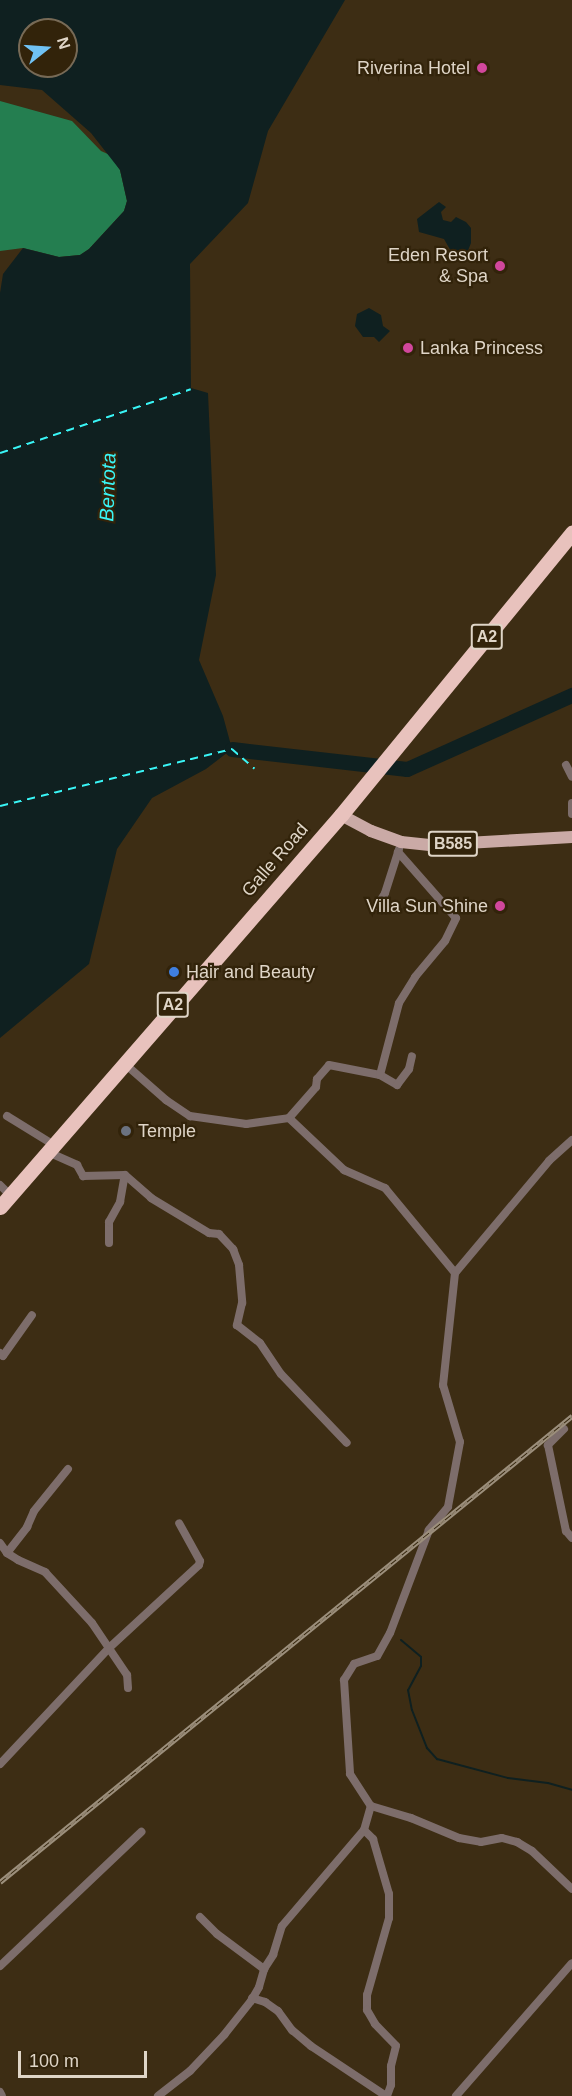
<!DOCTYPE html>
<html>
<head>
<meta charset="utf-8">
<style>
  body { margin:0 }
  #map { position:relative; width:572px; height:2096px; overflow:hidden; background:#3d2d14; font-family:Arial,sans-serif }
  div>[style] { position:absolute }
  .forest>* { inset:0; background:#247e50 }
  .water>* { inset:0; background:#0f2020 }
  .stream>* { height:2px; margin:-1px; padding:0 1px; transform-origin:1px; border-radius:1px; background:#0f2020 }
  .river>* { height:15px; margin:-7.5px; padding:0 7.5px; transform-origin:7.5px; border-radius:7.5px; background:#0f2020 }
  .ferry>* { height:1.5px; margin-top:-0.75px; transform-origin:0; background:repeating-linear-gradient(90deg,#39f5f6 0 8px,transparent 0 14px) }
  .street>* { height:8px; margin:-4px; padding:0 4px; transform-origin:4px; border-radius:4px; background:#7d6d6b }
  .primary>* { height:12px; margin:-6px; padding:0 6px; transform-origin:6px; border-radius:6px; background:#caaaa6 }
  .highway>* { height:15px; margin:-7.5px; padding:0 7.5px; transform-origin:7.5px; border-radius:7.5px; background:#e8c2bd }
  .rail>* { height:4.5px; margin-top:-2.25px; transform-origin:0; background:repeating-linear-gradient(90deg,#32230a 0 7px,#9c8f7c 0 14px); box-sizing:border-box; border-block:2px solid #9c8f7c }
  .dots>* { width:16px; height:16px; translate:-50% -50%; box-sizing:border-box; border:3px solid #32230a; border-radius:50% }
  span { translate:-50% -50%; white-space:nowrap; text-align:center; line-height:1.15; -webkit-text-stroke:4.5px #32230a; paint-order:stroke }
  .shield-label span { padding:2px 4px; background:#32230a; border:2px solid; border-radius:4px; -webkit-text-stroke-width:0 }
  .shield-label { font-size:16px; color:#dfd5c7; font-weight:700 }
  .poi-label { font-size:18px; color:#dfd5c7 }
  .right { translate:-100% -50%; text-align:right }
  .left { translate:0 -50%; text-align:left }
  .street-label { font-size:18px; color:#dfd5c7 }
  .water-label { font-size:20px; color:#39f5f6; font-style:italic }
  .north { position:absolute; left:18px; top:18px; width:60px; height:60px; box-sizing:border-box; background:#32230a; border:2px solid #776a56; border-radius:50%; rotate:73deg; font-size:16px; font-weight:700; line-height:24px; text-align:center; color:#dfd5c7 }
  .north::after { content:''; display:block; margin:auto; width:21px; height:27px; background:#70c2f4; clip-path:polygon(50% 0,100% 100%,50% 72%,0 100%) }
  .scale { position:absolute; left:18px; top:2051px; width:129px; height:27px; box-sizing:border-box; border:3px solid #dfd5c7; border-top:0; padding-left:8px; font-size:18px; line-height:21px; white-space:nowrap; color:#dfd5c7; -webkit-text-stroke:4px #32230a; paint-order:stroke }
</style>
</head>
<body>
<div id="map">
  <div class="forest">
    <i style="clip-path:polygon(0 101px,72px 121px,101px 151px,110px 155px,120px 170px,127px 201px,124px 211px,89px 249px,80px 255px,59px 257px,23px 248px,0 251px)"></i>
  </div>
  <div class="water">
    <i style="clip-path:polygon(evenodd,0 0,345px 0,268px 131px,248px 203px,190px 264px,191px 388px,208px 393px,216px 575px,199px 660px,223px 716px,232px 749px,206px 769px,152px 798px,117px 849px,89px 964px,0 1038px,0 293px,3px 274px,23px 248px,59px 257px,80px 255px,89px 249px,124px 211px,127px 201px,120px 170px,91px 133px,42px 90px,0 85px,0 0,30px 30px,66px 30px,66px 66px,30px 66px,30px 30px)"></i>
    <i style="clip-path:polygon(439px 202px,446px 207px,441px 212px,443px 220px,451px 222px,456px 217px,466px 222px,471px 228px,471px 243px,467px 253px,462px 256px,452px 253px,444px 239px,419px 232px,417px 219px)"></i>
    <i style="clip-path:polygon(369px 308px,381px 315px,383px 326px,390px 331px,379px 342px,374px 337px,363px 337px,355px 326px,357px 314px)"></i>
  </div>
  <div class="stream">
    <i style="left:401px;top:1640px;width:26px;rotate:40deg"></i>
    <i style="left:421px;top:1657px;width:9px;rotate:90deg"></i>
    <i style="left:421px;top:1666px;width:27px;rotate:118deg"></i>
    <i style="left:408px;top:1690px;width:20px;rotate:79deg"></i>
    <i style="left:412px;top:1710px;width:41px;rotate:68.5deg"></i>
    <i style="left:427px;top:1748px;width:15px;rotate:48deg"></i>
    <i style="left:437px;top:1759px;width:73px;rotate:15deg"></i>
    <i style="left:508px;top:1778px;width:40px;rotate:7.1deg"></i>
    <i style="left:548px;top:1783px;width:25px;rotate:16deg"></i>
  </div>
  <div class="river">
    <i style="left:232px;top:749px;width:176px;rotate:6.5deg"></i>
    <i style="left:407px;top:769px;width:181px;rotate:-24.2deg"></i>
  </div>
  <div class="ferry">
    <i style="left:0;top:453px;width:201px;rotate:-18.5deg"></i>
    <i style="left:0;top:806px;width:239px;rotate:-13.8deg"></i>
    <i style="left:232px;top:749px;width:30px;rotate:41deg"></i>
  </div>
  <div class="street">
    <i style="left:566px;top:765px;width:13px;rotate:63deg"></i>
    <i style="left:572px;top:803px;width:11px;rotate:90deg"></i>
    <i style="left:377px;top:906px;width:15px;rotate:-58deg"></i>
    <i style="left:385px;top:893px;width:46px;rotate:-72.3deg"></i>
    <i style="left:125px;top:1064px;width:55px;rotate:41.3deg"></i>
    <i style="left:166px;top:1100px;width:29px;rotate:34deg"></i>
    <i style="left:190px;top:1116px;width:57px;rotate:8.1deg"></i>
    <i style="left:246px;top:1124px;width:43px;rotate:-7.9deg"></i>
    <i style="left:289px;top:1118px;width:76px;rotate:43.4deg"></i>
    <i style="left:344px;top:1170px;width:45px;rotate:23.7deg"></i>
    <i style="left:385px;top:1188px;width:110px;rotate:50.5deg"></i>
    <i style="left:380px;top:1075px;width:20px;rotate:30deg"></i>
    <i style="left:397px;top:1085px;width:20px;rotate:-53deg"></i>
    <i style="left:409px;top:1069px;width:13px;rotate:-77deg"></i>
    <i style="left:7px;top:1116px;width:55px;rotate:31.7deg"></i>
    <i style="left:289px;top:1118px;width:41px;rotate:-48.9deg"></i>
    <i style="left:316px;top:1087px;width:8px;rotate:-83deg"></i>
    <i style="left:317px;top:1079px;width:18px;rotate:-49deg"></i>
    <i style="left:329px;top:1065px;width:52px;rotate:11.1deg"></i>
    <i style="left:380px;top:1075px;width:74px;rotate:-75.2deg"></i>
    <i style="left:399px;top:1003px;width:31px;rotate:-58deg"></i>
    <i style="left:415px;top:977px;width:47px;rotate:-50.2deg"></i>
    <i style="left:445px;top:941px;width:25px;rotate:-64deg"></i>
    <i style="left:456px;top:918px;width:88px;rotate:-131.3deg"></i>
    <i style="left:572px;top:1140px;width:31px;rotate:138deg"></i>
    <i style="left:549px;top:1161px;width:146px;rotate:130deg"></i>
    <i style="left:455px;top:1273px;width:113px;rotate:96.1deg"></i>
    <i style="left:443px;top:1385px;width:59px;rotate:73.4deg"></i>
    <i style="left:460px;top:1442px;width:66px;rotate:100.5deg"></i>
    <i style="left:448px;top:1507px;width:30px;rotate:130deg"></i>
    <i style="left:429px;top:1530px;width:110px;rotate:110.7deg"></i>
    <i style="left:390px;top:1633px;width:26px;rotate:119deg"></i>
    <i style="left:377px;top:1656px;width:24px;rotate:161deg"></i>
    <i style="left:354px;top:1664px;width:19px;rotate:122deg"></i>
    <i style="left:344px;top:1680px;width:94px;rotate:86.3deg"></i>
    <i style="left:350px;top:1774px;width:38px;rotate:57deg"></i>
    <i style="left:371px;top:1806px;width:42px;rotate:16.7deg"></i>
    <i style="left:411px;top:1818px;width:52px;rotate:22.6deg"></i>
    <i style="left:459px;top:1838px;width:22px;rotate:10deg"></i>
    <i style="left:481px;top:1842px;width:21px;rotate:-11deg"></i>
    <i style="left:502px;top:1838px;width:16px;rotate:15deg"></i>
    <i style="left:517px;top:1842px;width:17px;rotate:31deg"></i>
    <i style="left:532px;top:1851px;width:55px;rotate:43.5deg"></i>
    <i style="left:48px;top:1152px;width:32px;rotate:24deg"></i>
    <i style="left:77px;top:1165px;width:13px;rotate:61deg"></i>
    <i style="left:83px;top:1176px;width:42px;rotate:-1.4deg"></i>
    <i style="left:125px;top:1175px;width:35px;rotate:41deg"></i>
    <i style="left:151px;top:1198px;width:68px;rotate:31.1deg"></i>
    <i style="left:209px;top:1233px;width:10px;rotate:6deg"></i>
    <i style="left:219px;top:1234px;width:21px;rotate:47deg"></i>
    <i style="left:233px;top:1249px;width:17px;rotate:69deg"></i>
    <i style="left:239px;top:1265px;width:38px;rotate:85deg"></i>
    <i style="left:242px;top:1303px;width:23px;rotate:103deg"></i>
    <i style="left:237px;top:1325px;width:29px;rotate:38deg"></i>
    <i style="left:260px;top:1343px;width:37px;rotate:56deg"></i>
    <i style="left:281px;top:1374px;width:95px;rotate:46.3deg"></i>
    <i style="left:0;top:1185px;width:14px;rotate:45deg"></i>
    <i style="left:109px;top:1243px;width:21px;rotate:-90deg"></i>
    <i style="left:109px;top:1222px;width:23px;rotate:-61deg"></i>
    <i style="left:120px;top:1202px;width:27px;rotate:-80deg"></i>
    <i style="left:0;top:1353px;width:4px;rotate:45deg"></i>
    <i style="left:3px;top:1356px;width:50px;rotate:-54.7deg"></i>
    <i style="left:564px;top:1429px;width:23px;rotate:135deg"></i>
    <i style="left:548px;top:1445px;width:88px;rotate:78.2deg"></i>
    <i style="left:566px;top:1531px;width:9px;rotate:49deg"></i>
    <i style="left:0;top:1543px;width:12px;rotate:55deg"></i>
    <i style="left:7px;top:1553px;width:13px;rotate:32deg"></i>
    <i style="left:18px;top:1560px;width:30px;rotate:24deg"></i>
    <i style="left:45px;top:1572px;width:69px;rotate:47.3deg"></i>
    <i style="left:92px;top:1623px;width:30px;rotate:56deg"></i>
    <i style="left:109px;top:1648px;width:159px;rotate:133.2deg"></i>
    <i style="left:7px;top:1553px;width:33px;rotate:-52deg"></i>
    <i style="left:27px;top:1527px;width:17px;rotate:-66deg"></i>
    <i style="left:34px;top:1511px;width:54px;rotate:-51deg"></i>
    <i style="left:128px;top:1688px;width:13px;rotate:-94deg"></i>
    <i style="left:127px;top:1675px;width:32px;rotate:-124deg"></i>
    <i style="left:109px;top:1648px;width:122px;rotate:-42.7deg"></i>
    <i style="left:199px;top:1565px;width:4px;rotate:-76deg"></i>
    <i style="left:200px;top:1561px;width:43px;rotate:-118.9deg"></i>
    <i style="left:364px;top:1830px;width:13px;rotate:45deg"></i>
    <i style="left:373px;top:1839px;width:57px;rotate:73.8deg"></i>
    <i style="left:389px;top:1894px;width:24px;rotate:90deg"></i>
    <i style="left:389px;top:1918px;width:80px;rotate:105.9deg"></i>
    <i style="left:367px;top:1995px;width:15px;rotate:90deg"></i>
    <i style="left:367px;top:2010px;width:16px;rotate:60deg"></i>
    <i style="left:375px;top:2024px;width:30px;rotate:46deg"></i>
    <i style="left:396px;top:2046px;width:21px;rotate:104deg"></i>
    <i style="left:391px;top:2066px;width:19px;rotate:90deg"></i>
    <i style="left:391px;top:2085px;width:12px;rotate:110deg"></i>
    <i style="left:200px;top:1917px;width:24px;rotate:45deg"></i>
    <i style="left:217px;top:1934px;width:59px;rotate:36.7deg"></i>
    <i style="left:0;top:1966px;width:195px;rotate:-43.5deg"></i>
    <i style="left:252px;top:1998px;width:14px;rotate:17deg"></i>
    <i style="left:265px;top:2002px;width:16px;rotate:35deg"></i>
    <i style="left:278px;top:2011px;width:24px;rotate:54deg"></i>
    <i style="left:292px;top:2030px;width:25px;rotate:40deg"></i>
    <i style="left:311px;top:2046px;width:90px;rotate:33.7deg"></i>
    <i style="left:0;top:2092px;width:4px;rotate:63deg"></i>
    <i style="left:158px;top:2096px;width:41px;rotate:-38deg"></i>
    <i style="left:190px;top:2071px;width:50px;rotate:-46.6deg"></i>
    <i style="left:224px;top:2035px;width:43px;rotate:-51.5deg"></i>
    <i style="left:251px;top:2001px;width:16px;rotate:-60deg"></i>
    <i style="left:259px;top:1987px;width:19px;rotate:-74deg"></i>
    <i style="left:264px;top:1969px;width:17px;rotate:-57deg"></i>
    <i style="left:273px;top:1955px;width:30px;rotate:-73deg"></i>
    <i style="left:282px;top:1926px;width:126px;rotate:-49.5deg"></i>
    <i style="left:364px;top:1830px;width:25px;rotate:-74deg"></i>
    <i style="left:456px;top:2096px;width:176px;rotate:-48.9deg"></i>
  </div>
  <div class="primary">
    <i style="left:341px;top:815px;width:34px;rotate:28deg"></i>
    <i style="left:371px;top:831px;width:32px;rotate:20deg"></i>
    <i style="left:401px;top:842px;width:31px;rotate:6deg"></i>
    <i style="left:432px;top:845px;width:140px;rotate:-3.3deg"></i>
  </div>
  <div class="highway">
    <i style="left:0;top:1207px;width:520px;rotate:-48.98deg"></i>
    <i style="left:341px;top:815px;width:365px;rotate:-50.7deg"></i>
  </div>
  <div class="rail">
    <i style="left:0;top:1882px;width:738px;rotate:-39.17deg"></i>
  </div>
  <div class="dots">
    <i style="left:482px;top:68px;background:#d1479c"></i>
    <i style="left:500px;top:266px;background:#d1479c"></i>
    <i style="left:408px;top:348px;background:#d1479c"></i>
    <i style="left:500px;top:906px;background:#d1479c"></i>
    <i style="left:174px;top:972px;background:#3f7fe0"></i>
    <i style="left:126px;top:1131px;background:#6b7280"></i>
  </div>
  <div class="shield-label">
    <span style="left:487px;top:637px">A2</span>
    <span style="left:453px;top:844px">B585</span>
    <span style="left:173px;top:1005px">A2</span>
  </div>
  <div class="poi-label">
    <span class="right" style="left:470px;top:68px">Riverina Hotel</span>
    <span class="right" style="left:488px;top:266px">Eden Resort<br>&amp; Spa</span>
    <span class="left" style="left:420px;top:348px">Lanka Princess</span>
    <span class="right" style="left:488px;top:906px">Villa Sun Shine</span>
    <span class="left" style="left:186px;top:972px">Hair and Beauty</span>
    <span class="left" style="left:138px;top:1131px">Temple</span>
  </div>
  <div class="street-label">
    <span style="left:275px;top:860px;rotate:-49deg">Galle Road</span>
  </div>
  <div class="water-label">
    <span style="left:108px;top:487px;rotate:-88deg">Bentota</span>
  </div>
  <div class="north">N</div>
  <div class="scale">100 m</div>
</div>
</body>
</html>
